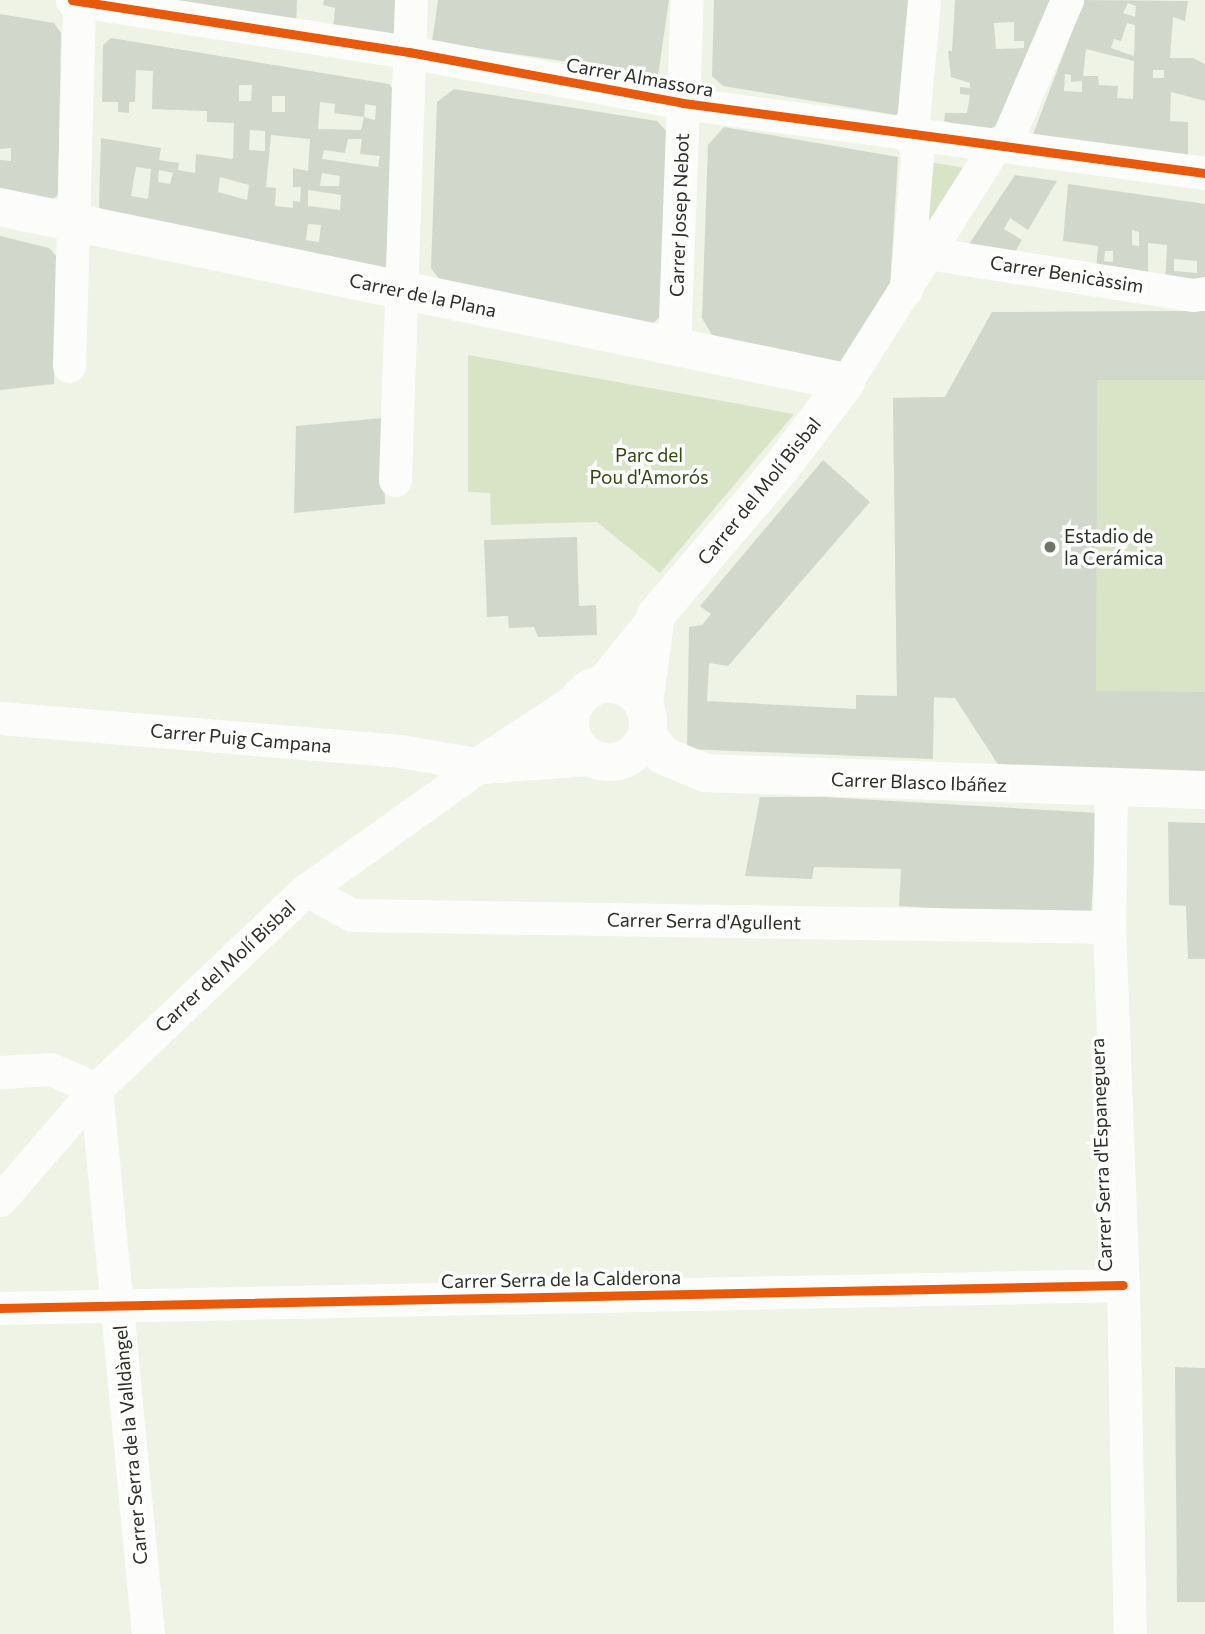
<!DOCTYPE html>
<html>
<head>
<meta charset="utf-8">
<style>
  body { margin:0 }
  #map { position:relative; width:1205px; height:1634px; overflow:hidden; background:#eef3e5; font-family:Commissioner,sans-serif }
  div>[style] { position:absolute }
  .green>* { inset:0; background:#d9e4c7 }
  .building>* { inset:0; background:#d2d7cc }
  .street>* { height:33px; margin:-16.5px; padding:0 16.5px; transform-origin:16.5px; border-radius:16.5px; background:#fcfdfb }
  .secondary>* { height:38px; margin:-19px; padding:0 19px; transform-origin:19px; border-radius:19px; background:#fcfdfb }
  .secondary>.ring { margin:-19px; padding:0; box-sizing:content-box; background:none; border:38px solid #fcfdfb; border-radius:50% }
  .cycleway>* { height:9px; margin:-4.5px; padding:0 4.5px; transform-origin:4.5px; border-radius:4.5px; background:#e8590c }
  .dots>* { width:19px; height:19px; translate:-50% -50%; box-sizing:border-box; border:4px solid #fff; border-radius:50% }
  span { translate:-50% -50%; white-space:nowrap; text-align:center; line-height:1.15; -webkit-text-stroke:7px #fff; paint-order:stroke }
  .street-label { font-size:19px; color:#2b2f25 }
  .park-label { font-size:19px; color:#34450f }
  .poi-label { font-size:19px; color:#2b2f25 }
  .left { translate:0 -50%; text-align:left }
</style>
</head>
<body>
<div id="map">
  <div class="green">
    <i style="clip-path:polygon(931px 162px,964px 168px,927px 229px)"></i>
    <i style="clip-path:polygon(1205px 311px,1205px 783px,1007px 778px,955px 698px,897px 696px,893px 398px,945px 397px,992px 312px)"></i>
    <i style="clip-path:polygon(468px 355px,794px 414px,660px 573px,597px 522px,491px 525px,490px 493px,468px 492px)"></i>
  </div>
  <div class="building">
    <i style="clip-path:polygon(161px 0,297px 0,296px 25px)"></i>
    <i style="clip-path:polygon(324px 0,399px 0,399px 33px,388px 41px,333px 30px,335px 8px,323px 5px)"></i>
    <i style="clip-path:polygon(438px 0,669px 0,658px 75px,432px 42px)"></i>
    <i style="clip-path:polygon(714px 0,913px 0,904px 107px,896px 115px,723px 86px,712px 76px)"></i>
    <i style="clip-path:polygon(evenodd,955px 0,1057px 0,1000px 137px,944px 121px,945px 113px,967px 113px,970px 95px,960px 94px,960px 87px,970px 88px,970px 83px,951px 77px,948px 51px,952px 51px,955px 0,1014px 22px,1014px 41px,1024px 41px,1024px 48px,996px 49px,994px 23px,1014px 22px)"></i>
    <i style="clip-path:polygon(evenodd,1084px 0,1188px 1px,1185px 21px,1173px 17px,1170px 58px,1193px 58px,1205px 64px,1205px 101px,1171px 92px,1170px 121px,1188px 122px,1188px 160px,1032px 137px,1084px 0,1128px 3px,1136px 6px,1135px 17px,1123px 13px,1128px 3px,1084px 0,1127px 23px,1135px 25px,1134px 56px,1111px 48px,1114px 39px,1121px 41px,1127px 23px,1084px 0,1086px 49px,1134px 61px,1133px 99px,1117px 98px,1118px 86px,1099px 85px,1098px 76px,1083px 76px,1086px 49px,1084px 0,1153px 70px,1164px 70px,1164px 78px,1153px 78px,1153px 70px,1084px 0,1065px 74px,1071px 75px,1071px 82px,1082px 81px,1082px 92px,1064px 91px,1065px 74px)"></i>
    <i style="clip-path:polygon(0 14px,54px 23px,61px 33px,58px 195px,46px 204px,0 195px,0 160px,11px 161px,11px 148px,0 149px)"></i>
    <i style="clip-path:polygon(evenodd,111px 38px,389px 84px,395px 92px,389px 264px,380px 272px,108px 218px,99px 207px,101px 138px,161px 148px,159px 160px,179px 163px,178px 170px,195px 173px,196px 154px,233px 159px,234px 123px,207px 122px,207px 111px,152px 109px,153px 71px,136px 70px,135px 102px,129px 102px,129px 113px,118px 112px,118px 102px,102px 102px,103px 45px,111px 38px,239px 85px,252px 85px,251px 101px,239px 101px,239px 85px,111px 38px,272px 96px,285px 96px,285px 112px,272px 112px,272px 96px,111px 38px,320px 102px,335px 104px,334px 113px,364px 117px,365px 104px,376px 106px,375px 120px,364px 117px,361px 130px,318px 129px,320px 102px,111px 38px,250px 130px,265px 131px,265px 151px,249px 150px,250px 130px,111px 38px,271px 135px,310px 139px,308px 171px,293px 168px,293px 187px,301px 187px,300px 202px,293px 201px,293px 208px,275px 206px,276px 188px,266px 187px,271px 135px,111px 38px,348px 139px,362px 139px,360px 154px,380px 156px,378px 167px,322px 159px,324px 150px,345px 153px,348px 139px,111px 38px,136px 167px,151px 169px,148px 199px,131px 196px,136px 167px,111px 38px,159px 170px,173px 173px,170px 184px,158px 182px,159px 170px,111px 38px,322px 173px,340px 176px,339px 186px,320px 186px,322px 173px,111px 38px,220px 177px,249px 185px,247px 200px,218px 192px,220px 177px,111px 38px,308px 190px,341px 195px,340px 210px,308px 206px,308px 190px,111px 38px,308px 224px,321px 225px,319px 242px,306px 240px,308px 224px)"></i>
    <i style="clip-path:polygon(454px 89px,657px 121px,671px 136px,665px 312px,651px 325px,442px 283px,431px 268px,437px 102px)"></i>
    <i style="clip-path:polygon(724px 127px,898px 157px,889px 304px,844px 367px,712px 335px,702px 318px,708px 145px)"></i>
    <i style="clip-path:polygon(1015px 175px,1057px 181px,1028px 230px,1010px 218px,1004px 229px,1022px 240px,1012px 257px,969px 244px)"></i>
    <i style="clip-path:polygon(evenodd,1068px 184px,1205px 204px,1205px 287px,1165px 282px,1167px 245px,1148px 243px,1148px 278px,1096px 270px,1098px 246px,1063px 241px,1068px 184px,1132px 230px,1139px 232px,1139px 246px,1132px 245px,1132px 230px,1068px 184px,1105px 251px,1113px 251px,1113px 262px,1104px 261px,1105px 251px,1068px 184px,1174px 259px,1197px 261px,1197px 273px,1174px 271px,1174px 259px)"></i>
    <i style="clip-path:polygon(0 236px,49px 248px,56px 256px,54px 384px,0 390px)"></i>
    <i style="clip-path:polygon(1205px 311px,1205px 380px,1097px 380px,1096px 691px,1205px 692px,1205px 783px,1007px 778px,955px 698px,934px 697px,933px 759px,687px 749px,689px 627px,702px 625px,711px 614px,700px 606px,823px 460px,870px 502px,728px 666px,709px 663px,707px 701px,856px 709px,856px 695px,897px 696px,893px 398px,945px 397px,992px 312px)"></i>
    <i style="clip-path:polygon(382px 418px,385px 504px,294px 513px,296px 426px)"></i>
    <i style="clip-path:polygon(577px 537px,579px 606px,596px 605px,597px 635px,538px 637px,534px 627px,509px 628px,508px 616px,487px 617px,484px 540px)"></i>
    <i style="clip-path:polygon(760px 797px,824px 797px,1097px 813px,1091px 917px,899px 906px,901px 869px,814px 867px,812px 879px,745px 876px)"></i>
    <i style="clip-path:polygon(1168px 822px,1205px 823px,1205px 959px,1188px 959px,1186px 906px,1169px 905px)"></i>
    <i style="clip-path:polygon(1175px 1367px,1205px 1368px,1205px 1602px,1177px 1602px)"></i>
  </div>
  <div class="street">
    <i style="left:72px;top:0;width:341px;rotate:8.8deg"></i>
    <i style="left:409px;top:52px;width:279px;rotate:10.5deg"></i>
    <i style="left:683px;top:103px;width:527px;rotate:7.64deg"></i>
    <i style="left:1005px;top:144px;width:157px;rotate:-66.7deg"></i>
    <i style="left:928px;top:253px;width:268px;rotate:9deg"></i>
    <i style="left:1193px;top:295px;width:12px;rotate:-9deg"></i>
    <i style="left:906px;top:290px;width:133px;rotate:-85.3deg"></i>
    <i style="left:917px;top:157px;width:25px;rotate:-102deg"></i>
    <i style="left:912px;top:133px;width:134px;rotate:-84.8deg"></i>
    <i style="left:674px;top:347px;width:347px;rotate:-87.9deg"></i>
    <i style="left:69px;top:366px;width:366px;rotate:-88.4deg"></i>
    <i style="left:846px;top:382px;width:283px;rotate:-57.7deg"></i>
    <i style="left:395px;top:480px;width:480px;rotate:-88.1deg"></i>
    <i style="left:600px;top:684px;width:89px;rotate:-50.9deg"></i>
    <i style="left:0;top:718px;width:401px;rotate:4.7deg"></i>
    <i style="left:400px;top:751px;width:82px;rotate:9.8deg"></i>
    <i style="left:1111px;top:788px;width:139px;rotate:90.8deg"></i>
    <i style="left:1109px;top:927px;width:358px;rotate:87.8deg"></i>
    <i style="left:1123px;top:1285px;width:349px;rotate:88.9deg"></i>
    <i style="left:306px;top:890px;width:52px;rotate:28.5deg"></i>
    <i style="left:352px;top:915px;width:757px;rotate:0.91deg"></i>
    <i style="left:0;top:1072px;width:51px;rotate:-3.4deg"></i>
    <i style="left:51px;top:1069px;width:49px;rotate:24deg"></i>
    <i style="left:96px;top:1089px;width:547px;rotate:84.55deg"></i>
    <i style="left:0;top:1200px;width:147px;rotate:-49.1deg"></i>
    <i style="left:96px;top:1089px;width:289px;rotate:-43.5deg"></i>
    <i style="left:306px;top:890px;width:215px;rotate:-35.5deg"></i>
    <i style="left:0;top:1308px;width:1123px;rotate:-1.17deg"></i>
  </div>
  <div class="secondary">
    <i style="left:0;top:207px;width:864px;rotate:11.69deg"></i>
    <i style="left:846px;top:382px;width:108px;rotate:127.1deg"></i>
    <i style="left:781px;top:468px;width:193px;rotate:130.4deg"></i>
    <i style="left:656px;top:615px;width:90px;rotate:97.7deg"></i>
    <i class="ring" style="left:570px;top:684px;width:40px;height:40px"></i>
    <i style="left:573px;top:705px;width:110px;rotate:146.9deg"></i>
    <i style="left:481px;top:765px;width:109px;rotate:-4.2deg"></i>
    <i style="left:647px;top:734px;width:26px;rotate:54deg"></i>
    <i style="left:662px;top:755px;width:47px;rotate:22.7deg"></i>
    <i style="left:705px;top:773px;width:500px;rotate:1.95deg"></i>
  </div>
  <div class="cycleway">
    <i style="left:72px;top:0;width:341px;rotate:8.8deg"></i>
    <i style="left:409px;top:52px;width:279px;rotate:10.5deg"></i>
    <i style="left:683px;top:103px;width:527px;rotate:7.64deg"></i>
    <i style="left:0;top:1308px;width:1123px;rotate:-1.17deg"></i>
  </div>
  <div class="dots">
    <i style="left:1050px;top:547px;background:#6f7468"></i>
  </div>
  <div class="street-label">
    <span style="left:640px;top:77px;rotate:10deg">Carrer Almassora</span>
    <span style="left:679px;top:215px;rotate:-88deg">Carrer Josep Nebot</span>
    <span style="left:1067px;top:274px;rotate:9deg">Carrer Benicàssim</span>
    <span style="left:423px;top:295px;rotate:12deg">Carrer de la Plana</span>
    <span style="left:759px;top:491px;rotate:-51deg">Carrer del Molí Bisbal</span>
    <span style="left:241px;top:738px;rotate:5deg">Carrer Puig Campana</span>
    <span style="left:919px;top:782px;rotate:2deg">Carrer Blasco Ibáñez</span>
    <span style="left:704px;top:921px;rotate:1deg">Carrer Serra d'Agullent</span>
    <span style="left:225px;top:966px;rotate:-43deg">Carrer del Molí Bisbal</span>
    <span style="left:1101px;top:1155px;rotate:-92deg">Carrer Serra d'Espaneguera</span>
    <span style="left:561px;top:1279px;rotate:-1deg">Carrer Serra de la Calderona</span>
    <span style="left:130px;top:1445px;rotate:-95deg">Carrer Serra de la Valldàngel</span>
  </div>
  <div class="park-label">
    <span style="left:649px;top:466px">Parc del<br>Pou d'Amorós</span>
  </div>
  <div class="poi-label">
    <span class="left" style="left:1064px;top:547px">Estadio de<br>la Cerámica</span>
  </div>
</div>
</body>
</html>
